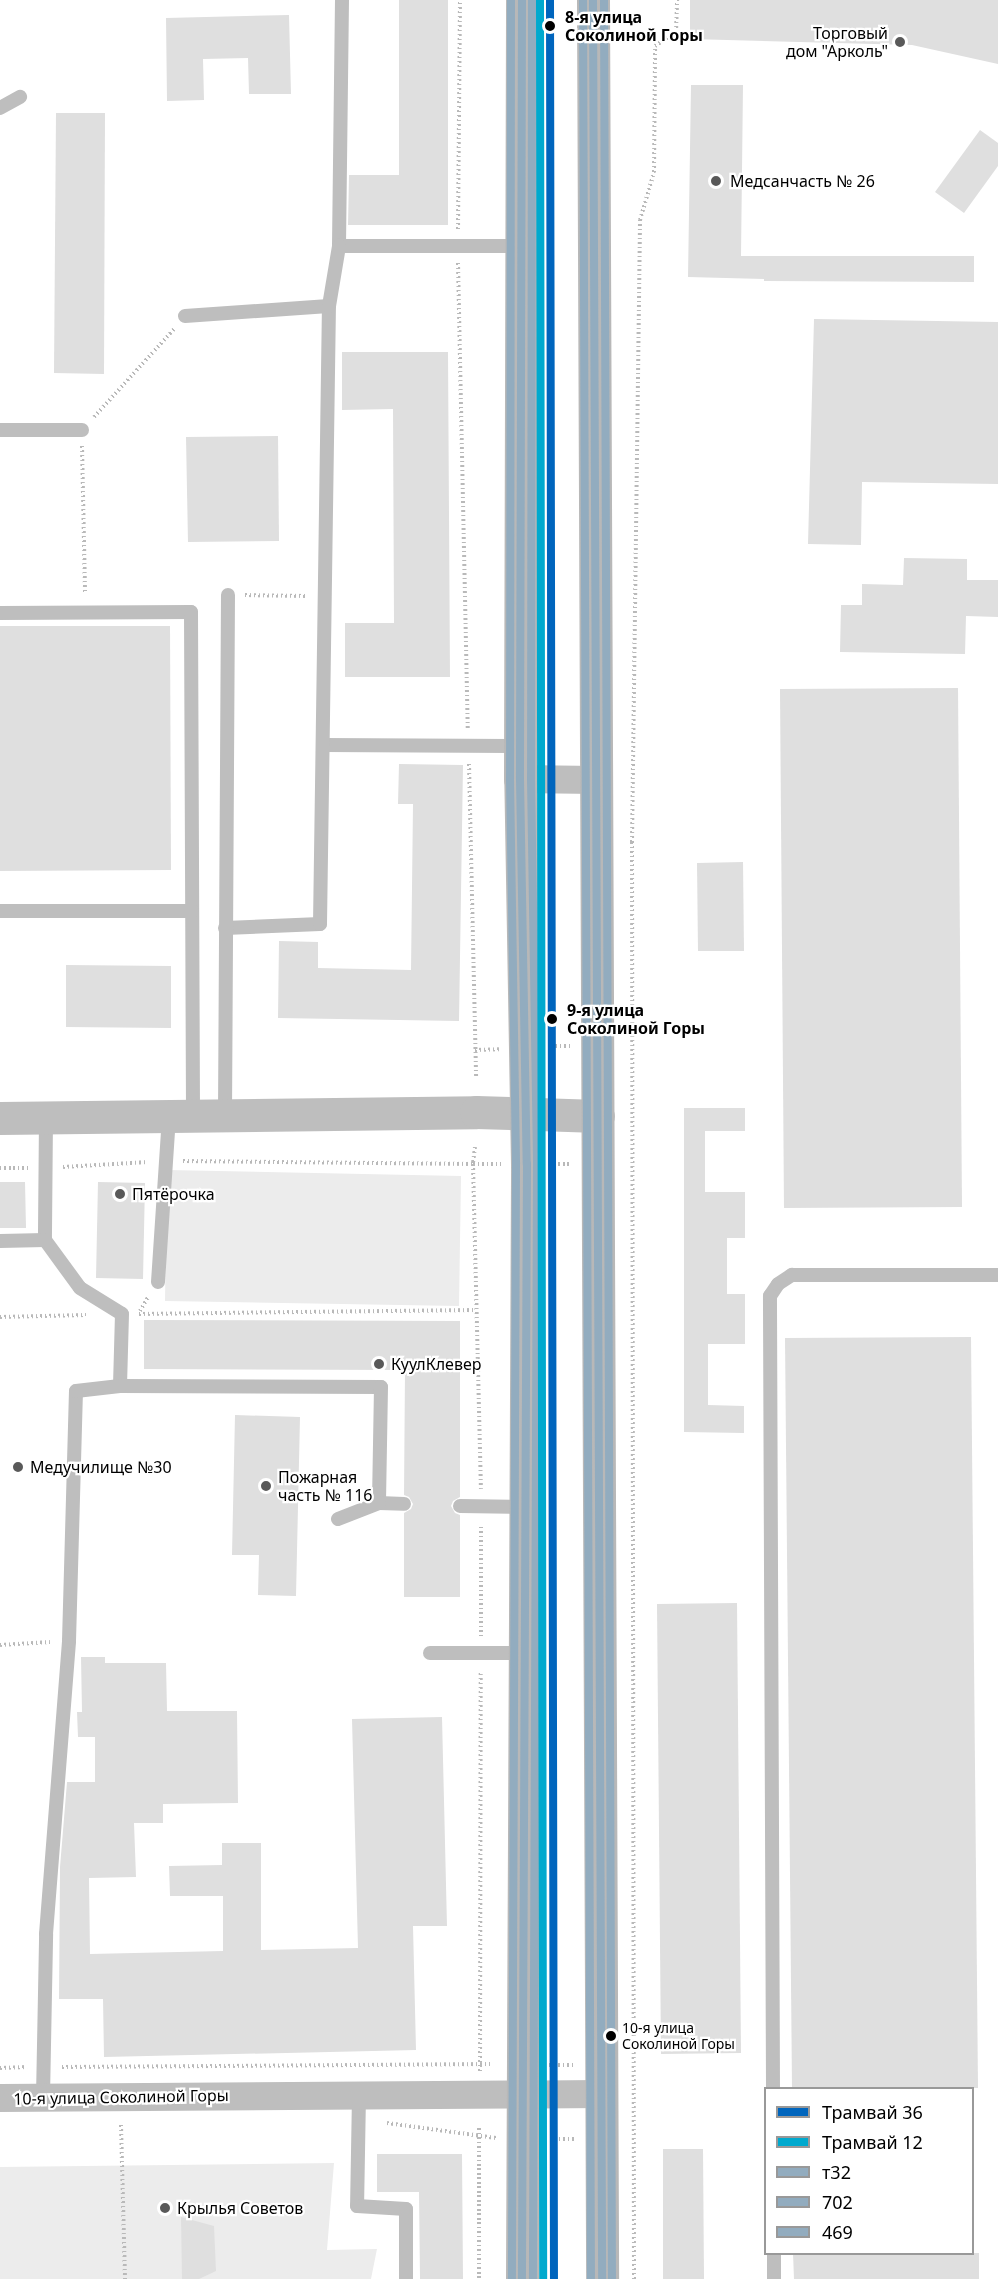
<!DOCTYPE html>
<html>
<head>
<meta charset="utf-8">
<style>
  body { margin:0 }
  #map { position:relative; width:998px; height:2279px; overflow:hidden; background:#fff; font-family:"Noto Sans",sans-serif }
  div>[style] { position:absolute }
  .green>* { inset:0; background:#ececec }
  .building>* { inset:0; background:#dfdfdf }
  .path>* { height:4px; margin-top:-2px; transform-origin:0; background:repeating-linear-gradient(90deg,#b9b9b9 0 1.5px,transparent 0 4.5px) }
  .service>* { height:14px; margin:-7px; padding:0 7px; transform-origin:7px; border-radius:7px; background:#bebebe }
  .minor>* { height:28px; margin:-14px; padding:0 14px; transform-origin:14px; border-radius:14px; background:#bebebe }
  .tertiary>* { height:33px; margin:-16.5px; padding:0 16.5px; transform-origin:16.5px; border-radius:16.5px; background:#bebebe }
  .secondary>* { height:33px; margin:-16.5px; padding:0 16.5px; transform-origin:16.5px; border-radius:16.5px; background:#b8b8b8 }
  .bus-1>* { height:8px; margin:-4px; padding:0 4px; transform-origin:4px; border-radius:4px; background:#92acbf }
  .bus-2>* { height:8px; margin:-4px; padding:0 4px; transform-origin:4px; border-radius:4px; background:#92acbf }
  .bus-3>* { height:8px; margin:-4px; padding:0 4px; transform-origin:4px; border-radius:4px; background:#92acbf }
  .tram-1>* { height:8px; margin:-4px; padding:0 4px; transform-origin:4px; border-radius:4px; background:#0065bd }
  .tram-2>* { height:8px; margin:-4px; padding:0 4px; transform-origin:4px; border-radius:4px; background:#00a9ce }
  .dots>* { width:16px; height:16px; translate:-50% -50%; box-sizing:border-box; border:3px solid #fff; border-radius:50% }
  span { translate:-50% -50%; white-space:nowrap; text-align:center; line-height:1.15; -webkit-text-stroke:4.5px #fff; paint-order:stroke }
  .bus-label { font-size:14px; color:#000 }
  .left { translate:0 -50%; text-align:left }
  .stop-label { font-size:16px; color:#000; font-weight:700 }
  .poi-label { font-size:16px; color:#000 }
  .right { translate:-100% -50%; text-align:right }
  .street-label { font-size:16px; color:#000 }
  .legend { position:absolute; left:764px; top:2087px; width:210px; height:168px; box-sizing:border-box; background:#fff; border:2px solid #999; margin:0; padding:8px 10px; list-style:none; font-size:18px; color:#000 }
  .legend li { display:flex; align-items:center; gap:12px; height:30px }
  .legend b { width:30px; border:2px solid #999 }
</style>
</head>
<body>
<div id="map">
  <div class="green">
    <i style="clip-path:polygon(167px 1170px,461px 1176px,459px 1306px,165px 1301px)"></i>
    <i style="clip-path:polygon(334px 2163px,327px 2250px,377px 2249px,371px 2279px,0 2279px,0 2167px)"></i>
  </div>
  <div class="building">
    <i style="clip-path:polygon(399px 0,448px 0,448px 225px,348px 225px,349px 175px,399px 175px)"></i>
    <i style="clip-path:polygon(690px 0,998px 0,998px 64px,912px 45px,690px 39px)"></i>
    <i style="clip-path:polygon(289px 15px,291px 94px,249px 94px,248px 58px,203px 59px,204px 100px,167px 101px,166px 18px)"></i>
    <i style="clip-path:polygon(691px 85px,743px 85px,741px 256px,974px 256px,974px 282px,764px 281px,764px 279px,688px 277px)"></i>
    <i style="clip-path:polygon(56px 113px,105px 113px,104px 374px,54px 373px)"></i>
    <i style="clip-path:polygon(980px 130px,998px 143px,998px 166px,964px 213px,935px 192px)"></i>
    <i style="clip-path:polygon(814px 319px,998px 322px,998px 484px,862px 482px,861px 545px,808px 544px)"></i>
    <i style="clip-path:polygon(342px 352px,448px 352px,450px 677px,345px 677px,345px 623px,394px 623px,393px 409px,342px 410px)"></i>
    <i style="clip-path:polygon(278px 436px,279px 541px,188px 542px,186px 437px)"></i>
    <i style="clip-path:polygon(904px 558px,967px 559px,967px 580px,998px 580px,998px 617px,966px 616px,965px 654px,840px 652px,841px 605px,862px 605px,862px 584px,903px 585px)"></i>
    <i style="clip-path:polygon(0 626px,170px 626px,171px 870px,0 871px)"></i>
    <i style="clip-path:polygon(958px 688px,962px 1207px,784px 1208px,780px 689px)"></i>
    <i style="clip-path:polygon(399px 764px,463px 765px,459px 1021px,278px 1018px,279px 941px,318px 942px,318px 968px,411px 970px,413px 804px,398px 804px)"></i>
    <i style="clip-path:polygon(743px 862px,744px 951px,698px 951px,697px 863px)"></i>
    <i style="clip-path:polygon(66px 965px,171px 966px,171px 1028px,66px 1027px)"></i>
    <i style="clip-path:polygon(684px 1108px,745px 1108px,745px 1131px,705px 1131px,705px 1192px,745px 1192px,745px 1238px,727px 1238px,727px 1294px,745px 1294px,745px 1344px,708px 1344px,708px 1405px,744px 1406px,744px 1433px,684px 1432px)"></i>
    <i style="clip-path:polygon(0 1182px,25px 1182px,26px 1228px,0 1228px)"></i>
    <i style="clip-path:polygon(98px 1182px,145px 1183px,143px 1279px,96px 1278px)"></i>
    <i style="clip-path:polygon(144px 1320px,460px 1321px,460px 1497px,453px 1501px,451px 1506px,455px 1513px,460px 1515px,460px 1597px,404px 1597px,404px 1513px,411px 1509px,413px 1504px,409px 1497px,404px 1495px,405px 1370px,144px 1369px)"></i>
    <i style="clip-path:polygon(971px 1337px,978px 2088px,792px 2088px,785px 1338px)"></i>
    <i style="clip-path:polygon(235px 1415px,300px 1417px,296px 1596px,258px 1595px,259px 1555px,232px 1555px)"></i>
    <i style="clip-path:polygon(737px 1603px,741px 2053px,661px 2054px,657px 1604px)"></i>
    <i style="clip-path:polygon(81px 1657px,105px 1657px,105px 1663px,166px 1663px,167px 1711px,237px 1711px,238px 1803px,163px 1804px,163px 1823px,134px 1823px,136px 1877px,89px 1878px,90px 1954px,223px 1951px,223px 1896px,170px 1896px,169px 1866px,222px 1865px,222px 1843px,261px 1843px,261px 1950px,358px 1948px,352px 1719px,442px 1717px,447px 1926px,413px 1926px,416px 2050px,104px 2057px,103px 1999px,59px 1999px,60px 1867px,67px 1782px,95px 1782px,95px 1737px,78px 1737px,77px 1712px,82px 1712px)"></i>
    <i style="clip-path:polygon(663px 2149px,703px 2149px,704px 2279px,663px 2279px)"></i>
    <i style="clip-path:polygon(377px 2154px,462px 2154px,463px 2279px,420px 2279px,419px 2192px,377px 2192px)"></i>
    <i style="clip-path:polygon(181px 2217px,214px 2226px,216px 2271px,199px 2279px,182px 2279px)"></i>
    <i style="clip-path:polygon(793px 2253px,979px 2253px,979px 2279px,794px 2279px)"></i>
  </div>
  <div class="path">
    <i style="left:458px;top:229px;width:229px;rotate:-89.5deg"></i>
    <i style="left:458px;top:263px;width:466px;rotate:88.8deg"></i>
    <i style="left:94px;top:417px;width:119px;rotate:-47.7deg"></i>
    <i style="left:82px;top:446px;width:148px;rotate:88.8deg"></i>
    <i style="left:245px;top:595px;width:62px;rotate:0.9deg"></i>
    <i style="left:469px;top:764px;width:314px;rotate:88.7deg"></i>
    <i style="left:551px;top:1046px;width:19px"></i>
    <i style="left:475px;top:1050px;width:24px;rotate:-2deg"></i>
    <i style="left:475px;top:1147px;width:17px;rotate:97deg"></i>
    <i style="left:473px;top:1164px;width:28px"></i>
    <i style="left:183px;top:1161px;width:290px;rotate:0.6deg"></i>
    <i style="left:473px;top:1164px;width:325px;rotate:88.6deg"></i>
    <i style="left:554px;top:1164px;width:16px"></i>
    <i style="left:63px;top:1167px;width:85px;rotate:-3.4deg"></i>
    <i style="left:0;top:1168px;width:28px"></i>
    <i style="left:140px;top:1311px;width:16px;rotate:-60deg"></i>
    <i style="left:139px;top:1314px;width:337px;rotate:-0.7deg"></i>
    <i style="left:0;top:1317px;width:86px;rotate:-1.3deg"></i>
    <i style="left:481px;top:1636px;width:112px;rotate:-90deg"></i>
    <i style="left:0;top:1645px;width:50px;rotate:-3.4deg"></i>
    <i style="left:549px;top:2065px;width:25px"></i>
    <i style="left:62px;top:2067px;width:428px;rotate:-0.4deg"></i>
    <i style="left:0;top:2068px;width:27px;rotate:-2deg"></i>
    <i style="left:480px;top:2071px;width:400px;rotate:-89.9deg"></i>
    <i style="left:387px;top:2123px;width:110px;rotate:7.8deg"></i>
    <i style="left:121px;top:2125px;width:154px;rotate:88.5deg"></i>
    <i style="left:479px;top:2128px;width:151px;rotate:90deg"></i>
    <i style="left:550px;top:2139px;width:25px"></i>
    <i style="left:634px;top:2279px;width:1437px;rotate:-90.08deg"></i>
    <i style="left:632px;top:842px;width:622px;rotate:-89.26deg"></i>
    <i style="left:640px;top:220px;width:50px;rotate:-73.7deg"></i>
    <i style="left:654px;top:172px;width:126px;rotate:-89.5deg"></i>
    <i style="left:655px;top:46px;width:25px;rotate:-34deg"></i>
    <i style="left:676px;top:32px;width:32px;rotate:-88deg"></i>
  </div>
  <div class="service">
    <i style="left:342px;top:0;width:246px;rotate:90.7deg"></i>
    <i style="left:339px;top:246px;width:184px"></i>
    <i style="left:0;top:108px;width:23px;rotate:-29deg"></i>
    <i style="left:185px;top:316px;width:144px;rotate:-4deg"></i>
    <i style="left:0;top:430px;width:82px"></i>
    <i style="left:0;top:613px;width:191px;rotate:-0.3deg"></i>
    <i style="left:191px;top:612px;width:504px;rotate:89.77deg"></i>
    <i style="left:324px;top:745px;width:196px;rotate:0.3deg"></i>
    <i style="left:0;top:911px;width:192px"></i>
    <i style="left:225px;top:928px;width:95px;rotate:-2.4deg"></i>
    <i style="left:320px;top:924px;width:618px;rotate:-89.17deg"></i>
    <i style="left:329px;top:306px;width:61px;rotate:-80.5deg"></i>
    <i style="left:225px;top:1115px;width:520px;rotate:-89.67deg"></i>
    <i style="left:46px;top:1117px;width:123px;rotate:90.5deg"></i>
    <i style="left:45px;top:1240px;width:59px;rotate:53.9deg"></i>
    <i style="left:80px;top:1288px;width:49px;rotate:31.8deg"></i>
    <i style="left:122px;top:1314px;width:72px;rotate:91.6deg"></i>
    <i style="left:120px;top:1386px;width:261px;rotate:0.2deg"></i>
    <i style="left:381px;top:1387px;width:116px;rotate:91deg"></i>
    <i style="left:379px;top:1503px;width:25px;rotate:2deg"></i>
    <i style="left:0;top:1241px;width:45px;rotate:-1.3deg"></i>
    <i style="left:158px;top:1282px;width:166px;rotate:-86.2deg"></i>
    <i style="left:460px;top:1506px;width:65px;rotate:0.9deg"></i>
    <i style="left:338px;top:1519px;width:44px;rotate:-21.3deg"></i>
    <i style="left:430px;top:1653px;width:94px"></i>
    <i style="left:773px;top:2088px;width:792px;rotate:-90.22deg"></i>
    <i style="left:770px;top:1296px;width:14px;rotate:-56deg"></i>
    <i style="left:778px;top:1284px;width:17px;rotate:-33deg"></i>
    <i style="left:792px;top:1275px;width:206px"></i>
    <i style="left:359px;top:2095px;width:111px;rotate:91deg"></i>
    <i style="left:357px;top:2206px;width:49px;rotate:3.5deg"></i>
    <i style="left:406px;top:2209px;width:70px;rotate:90deg"></i>
    <i style="left:43px;top:2097px;width:163px;rotate:-88.9deg"></i>
    <i style="left:46px;top:1934px;width:294px;rotate:-85.5deg"></i>
    <i style="left:69px;top:1641px;width:250px;rotate:-88.4deg"></i>
    <i style="left:76px;top:1391px;width:44px;rotate:-6.5deg"></i>
    <i style="left:774px;top:2254px;width:25px;rotate:90deg"></i>
  </div>
  <div class="minor">
    <i style="left:520px;top:779px;width:76px;rotate:0.8deg"></i>
    <i style="left:0;top:2098px;width:602px;rotate:-0.38deg"></i>
  </div>
  <div class="tertiary">
    <i style="left:0;top:1118px;width:476px;rotate:-0.7deg"></i>
    <i style="left:476px;top:1112px;width:122px;rotate:1.9deg"></i>
  </div>
  <div class="secondary">
    <i style="left:593px;top:0;width:2279px;rotate:89.77deg"></i>
    <i style="left:522px;top:2279px;width:1115px;rotate:-89.74deg"></i>
    <i style="left:527px;top:1164px;width:385px;rotate:-91deg"></i>
    <i style="left:520px;top:779px;width:779px;rotate:-89.85deg"></i>
  </div>
  <div class="bus-1">
    <i style="left:522px;top:0;width:779px;rotate:90.15deg"></i>
    <i style="left:520px;top:779px;width:385px;rotate:89deg"></i>
    <i style="left:527px;top:1164px;width:1115px;rotate:90.26deg"></i>
    <i style="left:593px;top:0;width:2279px;rotate:89.77deg"></i>
  </div>
  <div class="bus-2">
    <i style="left:532px;top:0;width:779px;rotate:90.07deg"></i>
    <i style="left:531px;top:779px;width:385px;rotate:89.1deg"></i>
    <i style="left:537px;top:1164px;width:1115px;rotate:90.21deg"></i>
    <i style="left:583px;top:0;width:2279px;rotate:89.8deg"></i>
  </div>
  <div class="bus-3">
    <i style="left:511px;top:0;width:779px;rotate:90.07deg"></i>
    <i style="left:510px;top:779px;width:385px;rotate:89.1deg"></i>
    <i style="left:516px;top:1164px;width:1115px;rotate:90.21deg"></i>
    <i style="left:604px;top:0;width:2279px;rotate:89.8deg"></i>
  </div>
  <div class="tram-1">
    <i style="left:550px;top:0;width:2279px;rotate:89.9deg"></i>
  </div>
  <div class="tram-2">
    <i style="left:540px;top:0;width:2279px;rotate:89.92deg"></i>
  </div>
  <div class="dots">
    <i style="left:550px;top:26px;background:#000"></i>
    <i style="left:900px;top:42px;background:#595959"></i>
    <i style="left:716px;top:181px;background:#595959"></i>
    <i style="left:552px;top:1019px;background:#000"></i>
    <i style="left:120px;top:1194px;background:#595959"></i>
    <i style="left:379px;top:1364px;background:#595959"></i>
    <i style="left:18px;top:1467px;background:#595959"></i>
    <i style="left:266px;top:1486px;background:#595959"></i>
    <i style="left:611px;top:2036px;background:#000"></i>
    <i style="left:165px;top:2208px;background:#595959"></i>
  </div>
  <div class="bus-label">
    <span class="left" style="left:622px;top:2036px">10-я улица<br>Соколиной Горы</span>
  </div>
  <div class="stop-label">
    <span class="left" style="left:565px;top:26px">8-я улица<br>Соколиной Горы</span>
    <span class="left" style="left:567px;top:1019px">9-я улица<br>Соколиной Горы</span>
  </div>
  <div class="poi-label">
    <span class="right" style="left:888px;top:42px">Торговый<br>дом "Арколь"</span>
    <span class="left" style="left:730px;top:181px">Медсанчасть № 26</span>
    <span class="left" style="left:132px;top:1194px">Пятёрочка</span>
    <span class="left" style="left:391px;top:1364px">КуулКлевер</span>
    <span class="left" style="left:30px;top:1467px">Медучилище №30</span>
    <span class="left" style="left:278px;top:1486px">Пожарная<br>часть № 116</span>
    <span class="left" style="left:177px;top:2208px">Крылья Советов</span>
  </div>
  <div class="street-label">
    <span style="left:121px;top:2097px;rotate:-1deg">10-я улица Соколиной Горы</span>
  </div>
  <ul class="legend">
  <li><b style="height:8px;background:#0065bd"></b>Трамвай 36</li>
  <li><b style="height:8px;background:#00a9ce"></b>Трамвай 12</li>
  <li><b style="height:8px;background:#92acbf"></b>т32</li>
  <li><b style="height:8px;background:#92acbf"></b>702</li>
  <li><b style="height:8px;background:#92acbf"></b>469</li>
  </ul>
</div>
</body>
</html>
